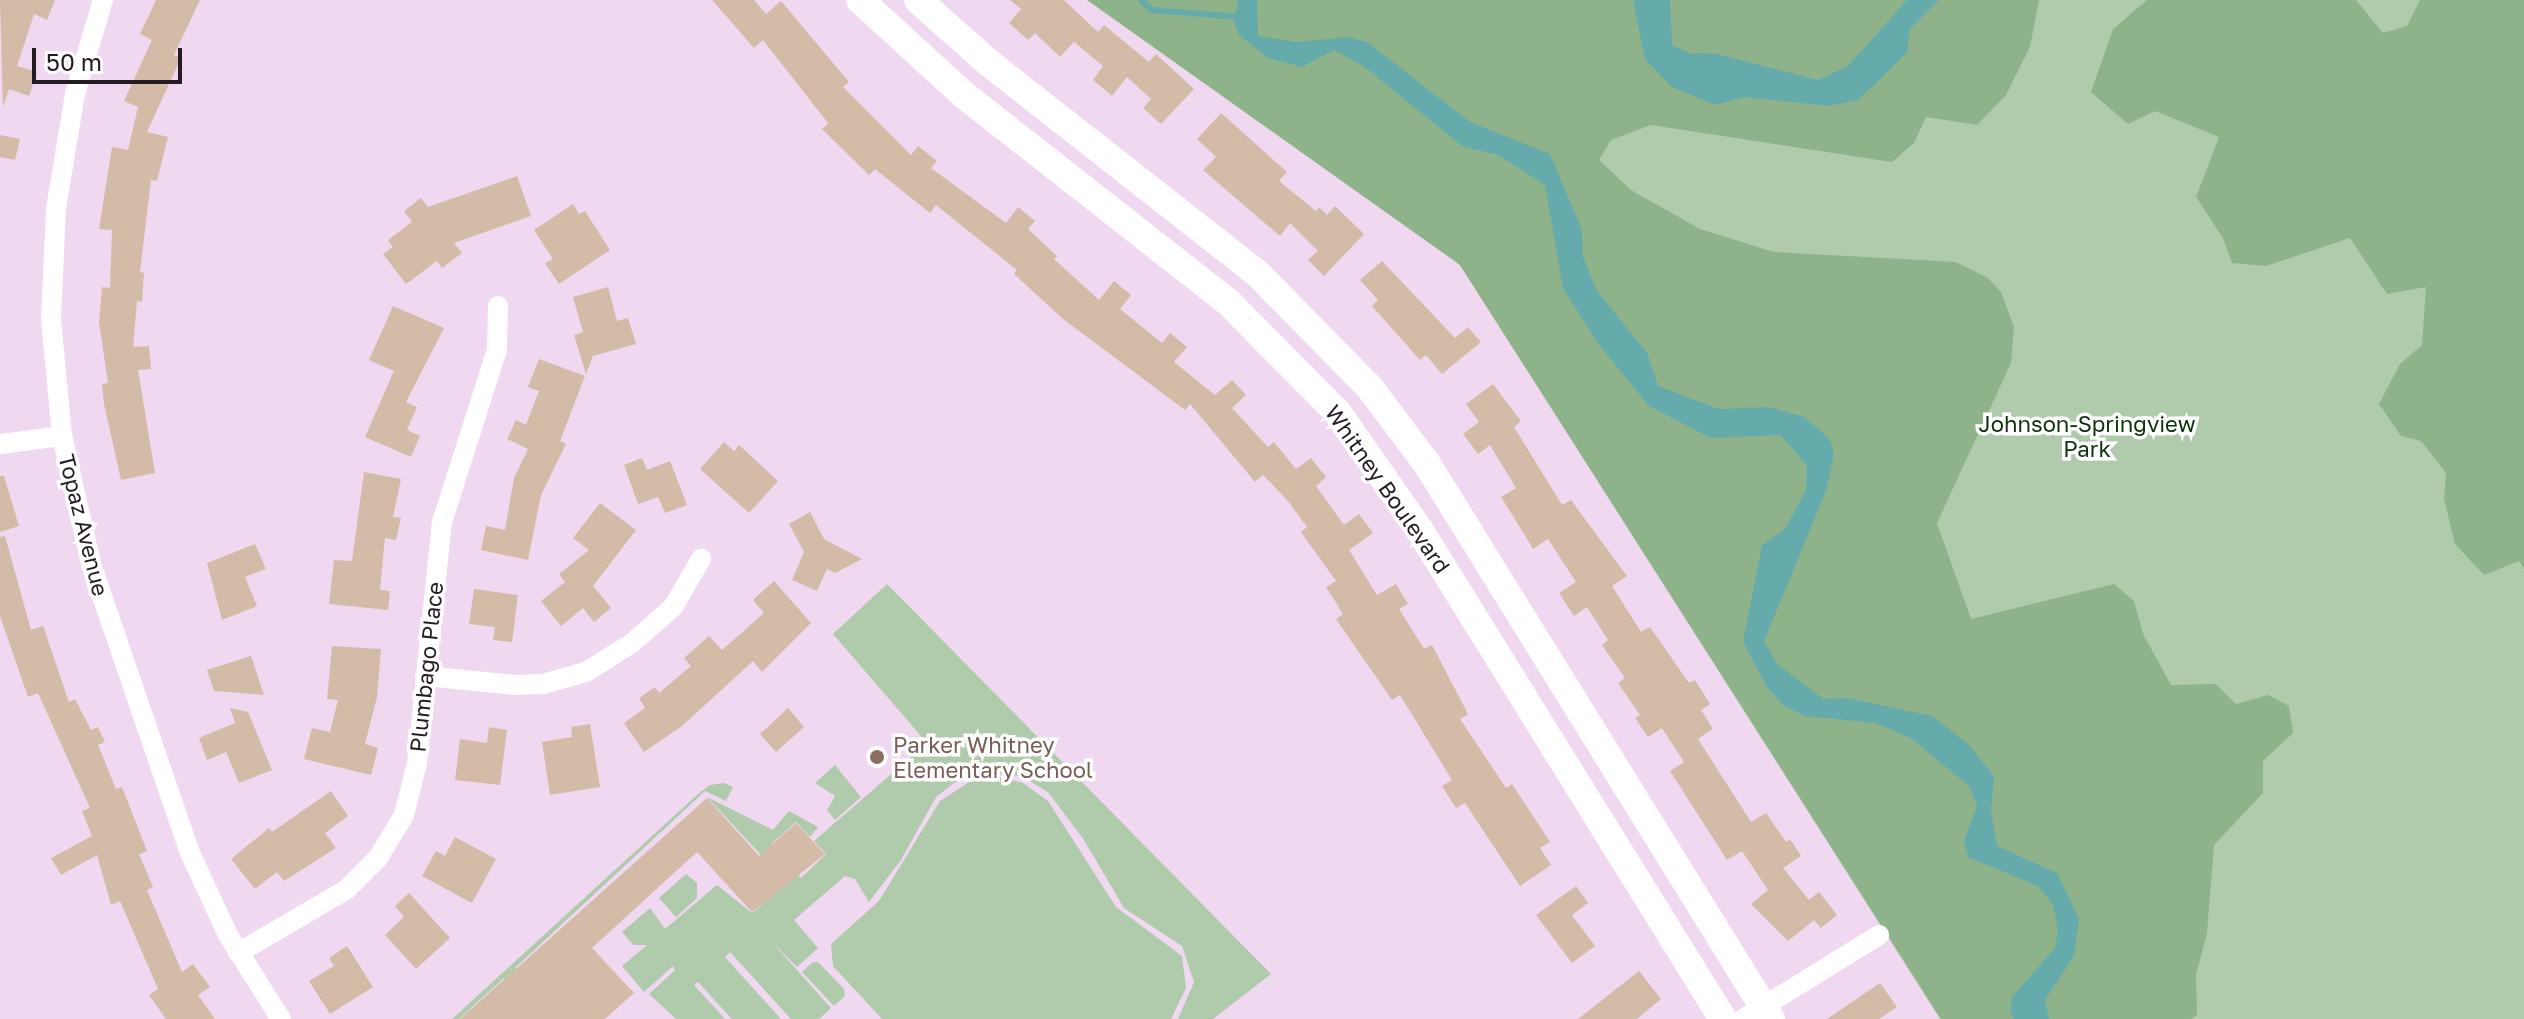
<!DOCTYPE html>
<html>
<head>
<meta charset="utf-8">
<style>
  body { margin:0 }
  #map { position:relative; width:2524px; height:1019px; overflow:hidden; background:#f0d8f0; font-family:"Golos Text",sans-serif }
  div>[style] { position:absolute }
  .green>* { inset:0; background:#b0caac }
  .forest>* { inset:0; background:#8eb38a }
  .water>* { inset:0; background:#65abac }
  .stream>* { height:6px; margin:-3px; padding:0 3px; transform-origin:3px; border-radius:3px; background:#65abac }
  .building>* { inset:0; background:#d4bba7 }
  .street>* { height:20px; margin:-10px; padding:0 10px; transform-origin:10px; border-radius:10px; background:#fff }
  .secondary>* { height:28px; margin:-14px; padding:0 14px; transform-origin:14px; border-radius:14px; background:#fff }
  .dots>* { width:22px; height:22px; translate:-50% -50%; box-sizing:border-box; border:4px solid #fff; border-radius:50% }
  span { translate:-50% -50%; white-space:nowrap; text-align:center; line-height:1.15; -webkit-text-stroke:7px #fff; paint-order:stroke }
  .park-label { font-size:22px; color:#0b3208 }
  .street-label { font-size:22px; color:#241b24 }
  .education-label { font-size:22px; color:#785e54 }
  .left { translate:0 -50%; text-align:left }
  .scale { position:absolute; left:32px; top:48px; width:150px; height:36px; box-sizing:border-box; border:4px solid #241b24; border-top:0; padding-left:10px; font-size:24px; line-height:28px; white-space:nowrap; color:#241b24; -webkit-text-stroke:6px #fff; paint-order:stroke }
</style>
</head>
<body>
<div id="map">
  <div class="green">
    <i style="clip-path:polygon(1155px 0,2524px 0,2524px 1019px,1940px 1019px,1460px 265px)"></i>
    <i style="clip-path:polygon(887px 584px,1271px 974px,1213px 1019px,1178px 1019px,1194px 982px,1182px 946px,1124px 908px,1084px 840px,1048px 792px,1021px 776px,983px 772px,954px 783px,936px 797px,901px 860px,869px 902px,855px 879px,845px 876px,794px 920px,818px 948px,797px 967px,771px 941px,831px 1008px,819px 1019px,791px 1019px,730px 952px,725px 957px,781px 1019px,732px 1019px,698px 982px,694px 985px,725px 1019px,676px 1019px,649px 994px,675px 970px,673px 966px,644px 992px,622px 966px,647px 945px,633px 945px,622px 932px,650px 908px,665px 929px,717px 885px,752px 913px,787px 883px,707px 797px,773px 830px,789px 811px,818px 827px,810px 837px,796px 822px,771px 844px,801px 878px,826px 854px,814px 841px,927px 743px,833px 634px)"></i>
    <i style="clip-path:polygon(835px 765px,861px 797px,835px 820px,827px 810px,835px 796px,815px 783px)"></i>
    <i style="clip-path:polygon(999px 777px,1023px 783px,1048px 801px,1116px 907px,1182px 956px,1186px 988px,1171px 1019px,882px 1019px,833px 966px,831px 944px,879px 901px,940px 801px,971px 781px)"></i>
    <i style="clip-path:polygon(724px 783px,733px 787px,726px 801px,705px 791px,515px 968px,520px 974px,509px 983px,504px 978px,459px 1019px,452px 1019px,698px 794px,710px 785px)"></i>
    <i style="clip-path:polygon(686px 874px,697px 883px,697px 898px,676px 917px,659px 898px)"></i>
    <i style="clip-path:polygon(813px 962px,818px 962px,844px 989px,845px 996px,834px 1006px,802px 972px)"></i>
  </div>
  <div class="forest">
    <i style="clip-path:polygon(1087px 0,2039px 0,2030px 47px,2006px 95px,1977px 125px,1926px 117px,1914px 143px,1892px 162px,1651px 125px,1611px 140px,1599px 160px,1631px 190px,1700px 229px,1774px 252px,1956px 262px,1988px 278px,2001px 292px,2014px 327px,2011px 363px,1937px 523px,1971px 619px,2114px 584px,2134px 601px,2143px 634px,2171px 685px,2216px 684px,2236px 704px,2268px 695px,2289px 706px,2293px 733px,2263px 761px,2263px 793px,2214px 845px,2207px 933px,2196px 975px,2197px 1015px,2191px 1019px,1941px 1019px,1460px 265px)"></i>
    <i style="clip-path:polygon(2147px 0,2356px 0,2383px 33px,2407px 26px,2420px 0,2524px 0,2524px 569px,2519px 561px,2484px 575px,2455px 544px,2444px 499px,2446px 473px,2421px 441px,2401px 436px,2379px 404px,2400px 364px,2422px 345px,2426px 287px,2387px 294px,2350px 238px,2266px 266px,2232px 263px,2223px 238px,2196px 197px,2219px 137px,2155px 111px,2128px 124px,2091px 92px,2113px 29px)"></i>
  </div>
  <div class="water">
    <i style="clip-path:polygon(1238px 0,1257px 0,1258px 36px,1297px 42px,1348px 37px,1367px 42px,1470px 122px,1550px 154px,1582px 230px,1583px 257px,1597px 291px,1647px 353px,1658px 386px,1719px 409px,1768px 407px,1805px 417px,1830px 440px,1834px 454px,1826px 491px,1764px 641px,1777px 664px,1823px 699px,1847px 698px,1932px 716px,1968px 744px,1994px 776px,1991px 812px,1997px 846px,2057px 873px,2079px 919px,2074px 956px,2045px 1000px,2049px 1019px,2014px 1019px,2010px 1011px,2012px 997px,2055px 948px,2058px 931px,2053px 905px,2038px 886px,1968px 857px,1964px 841px,1977px 806px,1969px 786px,1912px 739px,1876px 723px,1805px 716px,1784px 706px,1767px 687px,1743px 642px,1762px 545px,1785px 529px,1806px 490px,1807px 466px,1793px 449px,1780px 435px,1711px 438px,1649px 406px,1597px 342px,1563px 288px,1545px 185px,1498px 155px,1462px 146px,1366px 68px,1334px 50px,1302px 67px,1268px 58px,1239px 35px,1234px 22px)"></i>
    <i style="clip-path:polygon(1633px 0,1670px 0,1672px 45px,1691px 54px,1713px 53px,1818px 80px,1848px 66px,1907px 0,1939px 0,1910px 29px,1907px 52px,1873px 86px,1857px 100px,1829px 106px,1744px 97px,1715px 105px,1672px 87px,1645px 59px)"></i>
  </div>
  <div class="stream">
    <i style="left:1141px;top:0;width:15px;rotate:42deg"></i>
    <i style="left:1152px;top:10px;width:89px;rotate:4.5deg"></i>
  </div>
  <div class="building">
    <i style="clip-path:polygon(0 0,55px 0,47px 20px,34px 14px,17px 66px,37px 72px,29px 96px,9px 89px,3px 107px)"></i>
    <i style="clip-path:polygon(156px 0,200px 0,174px 55px,181px 58px,147px 132px,168px 137px,157px 181px,151px 180px,140px 272px,144px 273px,142px 302px,137px 301px,133px 347px,149px 346px,151px 369px,138px 370px,155px 473px,121px 480px,104px 404px,102px 384px,108px 383px,99px 322px,102px 287px,110px 288px,112px 230px,99px 229px,112px 147px,128px 150px,138px 107px,124px 101px,152px 40px,140px 34px)"></i>
    <i style="clip-path:polygon(712px 0,754px 0,766px 14px,781px 1px,849px 82px,843px 87px,911px 155px,918px 146px,937px 161px,931px 168px,1006px 223px,1018px 207px,1035px 221px,1028px 229px,1057px 256px,1054px 259px,1099px 300px,1114px 281px,1131px 295px,1120px 309px,1162px 343px,1170px 333px,1187px 347px,1174px 362px,1215px 395px,1232px 380px,1246px 395px,1232px 408px,1268px 447px,1274px 442px,1296px 469px,1311px 458px,1326px 477px,1316px 486px,1344px 525px,1359px 514px,1373px 533px,1349px 550px,1377px 595px,1396px 584px,1408px 604px,1399px 609px,1424px 649px,1432px 645px,1468px 714px,1460px 719px,1506px 788px,1512px 784px,1550px 842px,1540px 848px,1551px 865px,1520px 886px,1465px 803px,1456px 808px,1442px 786px,1452px 780px,1400px 695px,1392px 700px,1336px 619px,1343px 614px,1326px 587px,1336px 581px,1301px 532px,1307px 527px,1288px 501px,1263px 475px,1255px 482px,1190px 404px,1185px 410px,1063px 319px,1014px 274px,1017px 270px,936px 205px,930px 213px,875px 169px,869px 175px,822px 129px,828px 123px,763px 40px,754px 48px)"></i>
    <i style="clip-path:polygon(1010px 0,1064px 0,1098px 32px,1104px 25px,1149px 62px,1156px 54px,1194px 89px,1161px 124px,1143px 108px,1151px 99px,1127px 77px,1112px 96px,1093px 80px,1103px 66px,1074px 42px,1060px 57px,1035px 33px,1028px 40px,1009px 23px,1021px 9px)"></i>
    <i style="clip-path:polygon(1221px 113px,1287px 172px,1279px 181px,1316px 211px,1319px 207px,1327px 215px,1335px 206px,1364px 234px,1324px 276px,1308px 260px,1318px 251px,1290px 223px,1280px 236px,1203px 170px,1216px 157px,1197px 139px)"></i>
    <i style="clip-path:polygon(0 135px,20px 139px,15px 160px,0 157px)"></i>
    <i style="clip-path:polygon(517px 176px,531px 216px,454px 243px,462px 253px,442px 268px,437px 261px,406px 284px,383px 254px,393px 247px,388px 240px,412px 222px,404px 211px,421px 198px,428px 207px)"></i>
    <i style="clip-path:polygon(573px 204px,579px 214px,585px 211px,610px 250px,559px 284px,545px 263px,553px 259px,534px 230px)"></i>
    <i style="clip-path:polygon(1382px 261px,1455px 338px,1468px 327px,1481px 342px,1442px 374px,1426px 355px,1420px 360px,1372px 306px,1378px 300px,1360px 280px)"></i>
    <i style="clip-path:polygon(608px 287px,617px 321px,628px 318px,636px 344px,593px 356px,586px 374px,574px 335px,583px 332px,573px 297px)"></i>
    <i style="clip-path:polygon(393px 306px,444px 328px,406px 402px,417px 407px,407px 430px,420px 436px,411px 457px,365px 437px,394px 371px,369px 360px)"></i>
    <i style="clip-path:polygon(539px 359px,585px 376px,560px 441px,566px 444px,541px 495px,528px 560px,481px 550px,486px 526px,505px 530px,514px 478px,528px 449px,507px 439px,516px 420px,526px 425px,539px 391px,528px 387px)"></i>
    <i style="clip-path:polygon(1493px 384px,1521px 421px,1514px 427px,1562px 505px,1571px 500px,1627px 576px,1612px 586px,1641px 632px,1650px 627px,1689px 683px,1695px 680px,1710px 704px,1701px 710px,1713px 729px,1698px 739px,1751px 822px,1766px 813px,1786px 842px,1790px 839px,1801px 856px,1783px 868px,1809px 900px,1819px 892px,1837px 915px,1821px 928px,1814px 920px,1788px 941px,1751px 904px,1768px 890px,1742px 851px,1727px 860px,1670px 771px,1684px 762px,1662px 728px,1648px 737px,1635px 718px,1640px 715px,1618px 683px,1625px 678px,1602px 645px,1608px 640px,1587px 607px,1574px 616px,1559px 593px,1576px 582px,1548px 539px,1533px 549px,1524px 534px,1501px 497px,1516px 488px,1490px 445px,1478px 454px,1463px 434px,1479px 422px,1466px 404px)"></i>
    <i style="clip-path:polygon(724px 442px,734px 451px,739px 445px,778px 481px,749px 513px,700px 469px)"></i>
    <i style="clip-path:polygon(642px 458px,647px 470px,670px 461px,687px 505px,665px 513px,658px 497px,638px 504px,624px 465px)"></i>
    <i style="clip-path:polygon(364px 472px,401px 479px,393px 517px,401px 518px,396px 540px,385px 538px,380px 590px,390px 591px,388px 610px,329px 604px,334px 560px,352px 561px)"></i>
    <i style="clip-path:polygon(0 476px,4px 476px,19px 526px,0 532px)"></i>
    <i style="clip-path:polygon(600px 503px,636px 530px,593px 586px,611px 608px,594px 622px,583px 608px,561px 626px,541px 601px,565px 582px,559px 574px,589px 550px,573px 538px)"></i>
    <i style="clip-path:polygon(810px 512px,824px 539px,862px 559px,835px 573px,827px 569px,817px 591px,792px 580px,804px 552px,789px 524px)"></i>
    <i style="clip-path:polygon(5px 536px,31px 630px,43px 626px,69px 702px,75px 699px,91px 730px,98px 727px,105px 742px,98px 745px,116px 789px,122px 787px,147px 851px,139px 854px,153px 887px,147px 890px,182px 972px,193px 964px,210px 987px,198px 995px,215px 1019px,166px 1019px,149px 995px,158px 989px,120px 901px,111px 905px,97px 855px,61px 875px,51px 858px,92px 836px,82px 811px,90px 808px,38px 693px,28px 697px,0 616px,0 537px)"></i>
    <i style="clip-path:polygon(255px 544px,266px 569px,245px 577px,257px 606px,222px 620px,207px 563px)"></i>
    <i style="clip-path:polygon(774px 581px,811px 623px,762px 672px,753px 661px,682px 726px,644px 752px,624px 723px,645px 708px,639px 698px,655px 687px,659px 693px,691px 666px,684px 658px,709px 636px,722px 650px,764px 613px,753px 600px)"></i>
    <i style="clip-path:polygon(474px 589px,518px 595px,512px 642px,493px 640px,495px 627px,469px 624px)"></i>
    <i style="clip-path:polygon(332px 646px,381px 649px,377px 697px,365px 744px,378px 748px,371px 775px,304px 759px,312px 728px,330px 732px,338px 700px,327px 699px)"></i>
    <i style="clip-path:polygon(251px 656px,264px 695px,214px 691px,207px 670px)"></i>
    <i style="clip-path:polygon(230px 708px,248px 712px,272px 770px,239px 783px,226px 752px,207px 760px,199px 738px,235px 723px)"></i>
    <i style="clip-path:polygon(788px 708px,804px 727px,776px 752px,760px 734px)"></i>
    <i style="clip-path:polygon(590px 724px,600px 787px,550px 795px,542px 742px,572px 737px,571px 727px)"></i>
    <i style="clip-path:polygon(489px 727px,507px 730px,500px 785px,455px 780px,460px 739px,487px 743px)"></i>
    <i style="clip-path:polygon(331px 791px,348px 816px,325px 833px,336px 848px,284px 881px,277px 872px,255px 889px,231px 859px,269px 828px,272px 832px)"></i>
    <i style="clip-path:polygon(707px 798px,759px 856px,796px 823px,825px 854px,752px 912px,697px 852px,592px 948px,634px 993px,605px 1019px,460px 1019px)"></i>
    <i style="clip-path:polygon(455px 837px,496px 859px,472px 903px,422px 876px,436px 851px,445px 856px)"></i>
    <i style="clip-path:polygon(1576px 886px,1588px 903px,1572px 915px,1595px 946px,1572px 963px,1536px 915px)"></i>
    <i style="clip-path:polygon(409px 893px,450px 938px,416px 969px,385px 935px,404px 917px,395px 906px)"></i>
    <i style="clip-path:polygon(347px 946px,373px 987px,330px 1014px,309px 981px,334px 966px,329px 958px)"></i>
    <i style="clip-path:polygon(1639px 971px,1661px 999px,1637px 1019px,1578px 1019px)"></i>
    <i style="clip-path:polygon(1880px 983px,1897px 1007px,1879px 1019px,1827px 1019px)"></i>
  </div>
  <div class="street">
    <i style="left:103px;top:0;width:98px;rotate:106.6deg"></i>
    <i style="left:75px;top:94px;width:117px;rotate:99.4deg"></i>
    <i style="left:56px;top:209px;width:110px;rotate:92.6deg"></i>
    <i style="left:51px;top:319px;width:118px;rotate:84.6deg"></i>
    <i style="left:62px;top:436px;width:131px;rotate:77.2deg"></i>
    <i style="left:91px;top:564px;width:305px;rotate:71.1deg"></i>
    <i style="left:190px;top:853px;width:90px;rotate:65.1deg"></i>
    <i style="left:228px;top:935px;width:99px;rotate:57.8deg"></i>
    <i style="left:0;top:444px;width:63px;rotate:-7.4deg"></i>
    <i style="left:425px;top:676px;width:90px;rotate:5.7deg"></i>
    <i style="left:515px;top:685px;width:28px;rotate:-2deg"></i>
    <i style="left:543px;top:684px;width:45px;rotate:-15.6deg"></i>
    <i style="left:586px;top:672px;width:54px;rotate:-32.2deg"></i>
    <i style="left:632px;top:643px;width:55px;rotate:-41.3deg"></i>
    <i style="left:673px;top:607px;width:56px;rotate:-59.7deg"></i>
    <i style="left:238px;top:953px;width:125px;rotate:-30.3deg"></i>
    <i style="left:346px;top:890px;width:45px;rotate:-45deg"></i>
    <i style="left:378px;top:858px;width:50px;rotate:-58.8deg"></i>
    <i style="left:404px;top:815px;width:54px;rotate:-76deg"></i>
    <i style="left:417px;top:763px;width:242px;rotate:-84.1deg"></i>
    <i style="left:442px;top:522px;width:181px;rotate:-72.3deg"></i>
    <i style="left:497px;top:350px;width:44px;rotate:-88.7deg"></i>
    <i style="left:1743px;top:1019px;width:160px;rotate:-31.7deg"></i>
  </div>
  <div class="secondary">
    <i style="left:860px;top:0;width:141px;rotate:42.4deg"></i>
    <i style="left:964px;top:95px;width:337px;rotate:38.1deg"></i>
    <i style="left:1229px;top:303px;width:155px;rotate:45.3deg"></i>
    <i style="left:1338px;top:413px;width:141px;rotate:55.1deg"></i>
    <i style="left:1419px;top:529px;width:577px;rotate:58.18deg"></i>
    <i style="left:918px;top:0;width:95px;rotate:41.6deg"></i>
    <i style="left:989px;top:63px;width:339px;rotate:38.1deg"></i>
    <i style="left:1256px;top:272px;width:163px;rotate:45.5deg"></i>
    <i style="left:1370px;top:388px;width:95px;rotate:53.1deg"></i>
    <i style="left:1427px;top:464px;width:653px;rotate:58.21deg"></i>
  </div>
  <div class="dots">
    <i style="left:877px;top:757px;background:#8d6e63"></i>
  </div>
  <div class="park-label">
    <span style="left:2087px;top:436px">Johnson-Springview<br>Park</span>
  </div>
  <div class="street-label">
    <span style="left:1388px;top:489px;rotate:55deg">Whitney Boulevard</span>
    <span style="left:84px;top:525px;rotate:76deg">Topaz Avenue</span>
    <span style="left:426px;top:667px;rotate:-84deg">Plumbago Place</span>
  </div>
  <div class="education-label">
    <span class="left" style="left:893px;top:757px">Parker Whitney<br>Elementary School</span>
  </div>
  <div class="scale">50 m</div>
</div>
</body>
</html>
